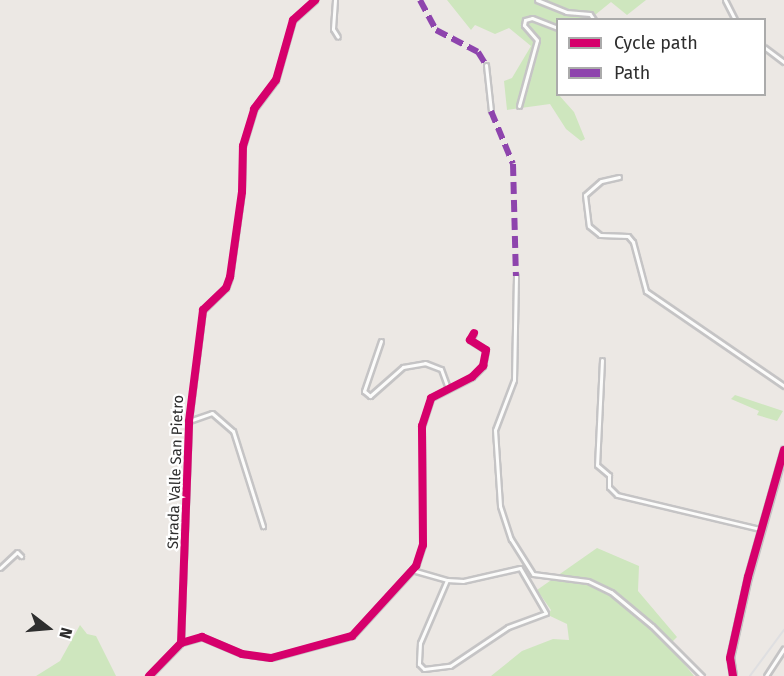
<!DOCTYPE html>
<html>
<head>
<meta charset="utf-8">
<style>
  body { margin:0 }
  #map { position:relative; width:784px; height:676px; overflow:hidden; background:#ece8e4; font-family:"Fira Sans",sans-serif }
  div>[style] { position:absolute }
  .green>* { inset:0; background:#cee6be }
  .roads { filter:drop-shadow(2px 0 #c5c4c5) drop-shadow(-2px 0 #c5c4c5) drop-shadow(0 2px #c5c4c5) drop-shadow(0 -2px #c5c4c5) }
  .street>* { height:3px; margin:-1.5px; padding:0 1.5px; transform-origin:1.5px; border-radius:1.5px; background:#fcfcfb }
  .secondary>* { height:4.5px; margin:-2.25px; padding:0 2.25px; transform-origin:2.25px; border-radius:2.25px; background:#fcfcfb }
  .rail>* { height:1.5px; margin:-0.75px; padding:0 0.75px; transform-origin:0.75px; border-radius:0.75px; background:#dfdfe1 }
  .quiet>* { height:6px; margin-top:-3px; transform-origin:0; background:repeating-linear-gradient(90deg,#8e44ad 0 12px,transparent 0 18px) }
  .cycleway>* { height:8px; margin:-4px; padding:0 4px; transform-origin:4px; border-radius:4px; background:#d6006c }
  span { translate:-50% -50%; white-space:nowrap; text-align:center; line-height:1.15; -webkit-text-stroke:4.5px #fff; paint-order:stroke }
  .street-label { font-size:15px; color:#2e2e2e }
  .legend { position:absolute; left:556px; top:18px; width:210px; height:78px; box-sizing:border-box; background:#fff; border:2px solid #ababab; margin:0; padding:8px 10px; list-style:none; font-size:18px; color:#2e2e2e }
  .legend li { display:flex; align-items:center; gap:12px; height:30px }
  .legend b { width:30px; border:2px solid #ababab }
  .north { position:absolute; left:18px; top:598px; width:60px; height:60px; -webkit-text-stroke:4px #fff; paint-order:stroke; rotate:106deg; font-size:16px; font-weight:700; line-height:24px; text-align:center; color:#2e2e2e }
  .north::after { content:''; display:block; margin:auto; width:21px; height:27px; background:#2e2e2e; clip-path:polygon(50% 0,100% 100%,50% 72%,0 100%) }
</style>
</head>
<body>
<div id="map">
  <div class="green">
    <i style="clip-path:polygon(447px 0,646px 0,627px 15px,611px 2px,590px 19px,558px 20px,558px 94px,574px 112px,585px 139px,581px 141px,566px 129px,550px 104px,507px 110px,504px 81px,512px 78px,531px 46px,509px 28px,495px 34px,475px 25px,471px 30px)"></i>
    <i style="clip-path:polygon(735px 395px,783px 411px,777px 421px,757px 415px,759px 411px,731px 399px)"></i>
    <i style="clip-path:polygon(597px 548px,639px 566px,638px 591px,677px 637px,669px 645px,694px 676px,491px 676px,522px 651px,553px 639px,569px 640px,567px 624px,548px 615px,551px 610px,537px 590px)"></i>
    <i style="clip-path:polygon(80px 625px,87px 634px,96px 636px,116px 676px,36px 676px,60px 661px)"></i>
  </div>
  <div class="roads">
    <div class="street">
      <i style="left:335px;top:0;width:29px;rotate:94deg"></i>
      <i style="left:333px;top:29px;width:9px;rotate:58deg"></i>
      <i style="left:537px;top:0;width:31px;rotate:22deg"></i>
      <i style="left:566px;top:12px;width:24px;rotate:5deg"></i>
      <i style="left:590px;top:14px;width:7px;rotate:56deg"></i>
      <i style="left:725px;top:0;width:22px;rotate:63deg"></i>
      <i style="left:764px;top:47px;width:25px;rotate:37deg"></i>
      <i style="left:486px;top:65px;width:46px;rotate:83.8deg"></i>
      <i style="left:519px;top:106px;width:68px;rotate:-74.7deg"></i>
      <i style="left:537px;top:40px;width:20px;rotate:-131deg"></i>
      <i style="left:524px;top:25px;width:5px;rotate:-79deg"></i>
      <i style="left:525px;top:20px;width:7px;rotate:-16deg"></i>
      <i style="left:532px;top:18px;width:28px;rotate:21deg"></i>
      <i style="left:619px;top:177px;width:18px;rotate:167deg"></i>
      <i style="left:601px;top:181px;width:21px;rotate:139deg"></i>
      <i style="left:585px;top:195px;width:31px;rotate:83deg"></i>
      <i style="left:589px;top:226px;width:14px;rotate:39deg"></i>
      <i style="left:600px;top:235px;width:28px;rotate:2deg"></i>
      <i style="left:628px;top:236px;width:8px;rotate:50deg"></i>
      <i style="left:633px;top:242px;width:51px;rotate:75.1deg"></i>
      <i style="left:646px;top:291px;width:168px;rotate:34.5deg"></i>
      <i style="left:516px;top:276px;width:104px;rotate:91.1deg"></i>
      <i style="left:514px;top:380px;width:53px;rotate:110.8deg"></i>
      <i style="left:495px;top:430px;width:76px;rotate:86.2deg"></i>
      <i style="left:500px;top:506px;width:35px;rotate:72deg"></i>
      <i style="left:511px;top:539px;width:41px;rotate:57.8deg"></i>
      <i style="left:533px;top:574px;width:55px;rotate:7.3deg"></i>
      <i style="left:588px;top:581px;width:25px;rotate:26deg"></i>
      <i style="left:611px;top:592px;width:53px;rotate:39.7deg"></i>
      <i style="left:652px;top:626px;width:71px;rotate:45deg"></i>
      <i style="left:381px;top:341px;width:53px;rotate:108.8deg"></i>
      <i style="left:364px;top:391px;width:8px;rotate:40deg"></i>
      <i style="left:370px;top:396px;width:44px;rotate:-41.3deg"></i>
      <i style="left:403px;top:367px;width:22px;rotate:-10deg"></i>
      <i style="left:425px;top:363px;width:17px;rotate:21deg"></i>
      <i style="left:441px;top:369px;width:20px;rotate:70deg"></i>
      <i style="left:602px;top:360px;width:105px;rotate:92.7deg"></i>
      <i style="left:597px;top:465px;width:16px;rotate:40deg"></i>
      <i style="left:609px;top:475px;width:12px;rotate:90deg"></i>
      <i style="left:609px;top:487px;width:11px;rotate:45deg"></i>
      <i style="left:617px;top:495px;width:147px;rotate:13.4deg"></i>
      <i style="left:189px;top:421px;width:24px;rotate:-19deg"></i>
      <i style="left:212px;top:413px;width:28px;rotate:41deg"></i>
      <i style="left:233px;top:431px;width:100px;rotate:72.5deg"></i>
      <i style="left:0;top:568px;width:23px;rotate:-43deg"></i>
      <i style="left:17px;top:552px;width:6px;rotate:45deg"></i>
      <i style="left:412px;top:570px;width:36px;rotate:16deg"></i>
      <i style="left:447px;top:580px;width:69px;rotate:113.2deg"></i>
      <i style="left:420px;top:643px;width:21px;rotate:93deg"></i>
      <i style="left:419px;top:664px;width:7px;rotate:45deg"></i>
      <i style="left:424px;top:669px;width:26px;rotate:-7deg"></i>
      <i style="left:450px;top:666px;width:70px;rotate:-33.9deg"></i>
      <i style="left:508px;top:627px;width:40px;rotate:-20.2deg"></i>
      <i style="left:546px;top:613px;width:52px;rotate:-120deg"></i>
      <i style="left:520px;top:568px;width:58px;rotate:167.2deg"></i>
      <i style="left:463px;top:581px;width:16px;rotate:-176deg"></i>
      <i style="left:181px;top:643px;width:22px;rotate:-16deg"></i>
      <i style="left:202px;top:637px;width:43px;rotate:23deg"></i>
      <i style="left:242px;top:654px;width:29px;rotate:8deg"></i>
      <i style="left:271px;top:658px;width:84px;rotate:-15.2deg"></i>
      <i style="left:352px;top:636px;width:95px;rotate:-47.6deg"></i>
      <i style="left:416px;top:566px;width:22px;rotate:-72deg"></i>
      <i style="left:423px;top:545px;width:119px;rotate:-90.5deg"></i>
      <i style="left:422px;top:426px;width:29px;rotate:-72deg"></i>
      <i style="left:431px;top:398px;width:46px;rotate:-27.1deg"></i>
      <i style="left:472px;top:377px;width:16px;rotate:-45deg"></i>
      <i style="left:483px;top:366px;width:16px;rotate:-79deg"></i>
      <i style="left:486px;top:350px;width:19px;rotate:-148deg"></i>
      <i style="left:470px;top:340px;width:8px;rotate:-60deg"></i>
      <i style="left:149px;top:676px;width:46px;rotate:-45.9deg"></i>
      <i style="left:181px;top:643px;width:222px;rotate:-87.9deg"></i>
      <i style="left:189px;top:421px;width:112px;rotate:-82.8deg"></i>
      <i style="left:203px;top:310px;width:32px;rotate:-44deg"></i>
      <i style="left:226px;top:288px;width:12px;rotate:-70deg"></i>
      <i style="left:230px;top:277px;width:86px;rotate:-82deg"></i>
      <i style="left:242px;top:192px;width:46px;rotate:-88.8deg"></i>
      <i style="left:243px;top:146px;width:39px;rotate:-73deg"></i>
      <i style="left:254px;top:109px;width:36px;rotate:-53deg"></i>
      <i style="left:276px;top:80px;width:62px;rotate:-74.2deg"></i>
      <i style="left:293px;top:20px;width:30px;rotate:-42deg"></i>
      <i style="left:766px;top:676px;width:33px;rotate:-57deg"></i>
    </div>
    <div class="secondary">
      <i style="left:733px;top:676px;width:18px;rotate:-99deg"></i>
      <i style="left:730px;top:658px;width:83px;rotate:-77.5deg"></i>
      <i style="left:748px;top:577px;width:132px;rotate:-74.2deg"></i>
    </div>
  </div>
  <div class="rail">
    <i style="left:750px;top:676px;width:57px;rotate:-53.5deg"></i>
  </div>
  <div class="quiet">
    <i style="left:420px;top:0;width:34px;rotate:62deg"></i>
    <i style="left:436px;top:30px;width:47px;rotate:27.6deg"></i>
    <i style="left:478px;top:52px;width:15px;rotate:58deg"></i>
    <i style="left:491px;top:111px;width:57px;rotate:67.5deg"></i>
    <i style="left:513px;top:164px;width:112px;rotate:88.5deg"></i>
  </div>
  <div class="cycleway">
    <i style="left:181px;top:643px;width:22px;rotate:-16deg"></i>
    <i style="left:202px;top:637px;width:43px;rotate:23deg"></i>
    <i style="left:242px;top:654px;width:29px;rotate:8deg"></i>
    <i style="left:271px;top:658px;width:84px;rotate:-15.2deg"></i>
    <i style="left:352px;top:636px;width:95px;rotate:-47.6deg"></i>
    <i style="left:416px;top:566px;width:22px;rotate:-72deg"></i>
    <i style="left:423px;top:545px;width:119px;rotate:-90.5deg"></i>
    <i style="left:422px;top:426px;width:29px;rotate:-72deg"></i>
    <i style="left:431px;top:398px;width:46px;rotate:-27.1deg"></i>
    <i style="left:472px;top:377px;width:16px;rotate:-45deg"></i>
    <i style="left:483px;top:366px;width:16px;rotate:-79deg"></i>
    <i style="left:486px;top:350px;width:19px;rotate:-148deg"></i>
    <i style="left:470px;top:340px;width:8px;rotate:-60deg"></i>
    <i style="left:149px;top:676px;width:46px;rotate:-45.9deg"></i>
    <i style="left:181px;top:643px;width:222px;rotate:-87.9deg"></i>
    <i style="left:189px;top:421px;width:112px;rotate:-82.8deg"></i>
    <i style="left:203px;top:310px;width:32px;rotate:-44deg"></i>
    <i style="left:226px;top:288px;width:12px;rotate:-70deg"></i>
    <i style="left:230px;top:277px;width:86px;rotate:-82deg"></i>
    <i style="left:242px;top:192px;width:46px;rotate:-88.8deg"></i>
    <i style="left:243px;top:146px;width:39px;rotate:-73deg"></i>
    <i style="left:254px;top:109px;width:36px;rotate:-53deg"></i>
    <i style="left:276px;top:80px;width:62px;rotate:-74.2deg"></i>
    <i style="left:293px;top:20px;width:30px;rotate:-42deg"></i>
    <i style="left:733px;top:676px;width:18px;rotate:-99deg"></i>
    <i style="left:730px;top:658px;width:83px;rotate:-77.5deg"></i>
    <i style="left:748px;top:577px;width:132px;rotate:-74.2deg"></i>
  </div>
  <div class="street-label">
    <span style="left:176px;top:472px;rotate:-88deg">Strada Valle San Pietro</span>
  </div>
  <ul class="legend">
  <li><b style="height:8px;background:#d6006c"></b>Cycle path</li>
  <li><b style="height:8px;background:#8e44ad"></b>Path</li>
  </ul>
  <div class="north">N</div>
</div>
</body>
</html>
